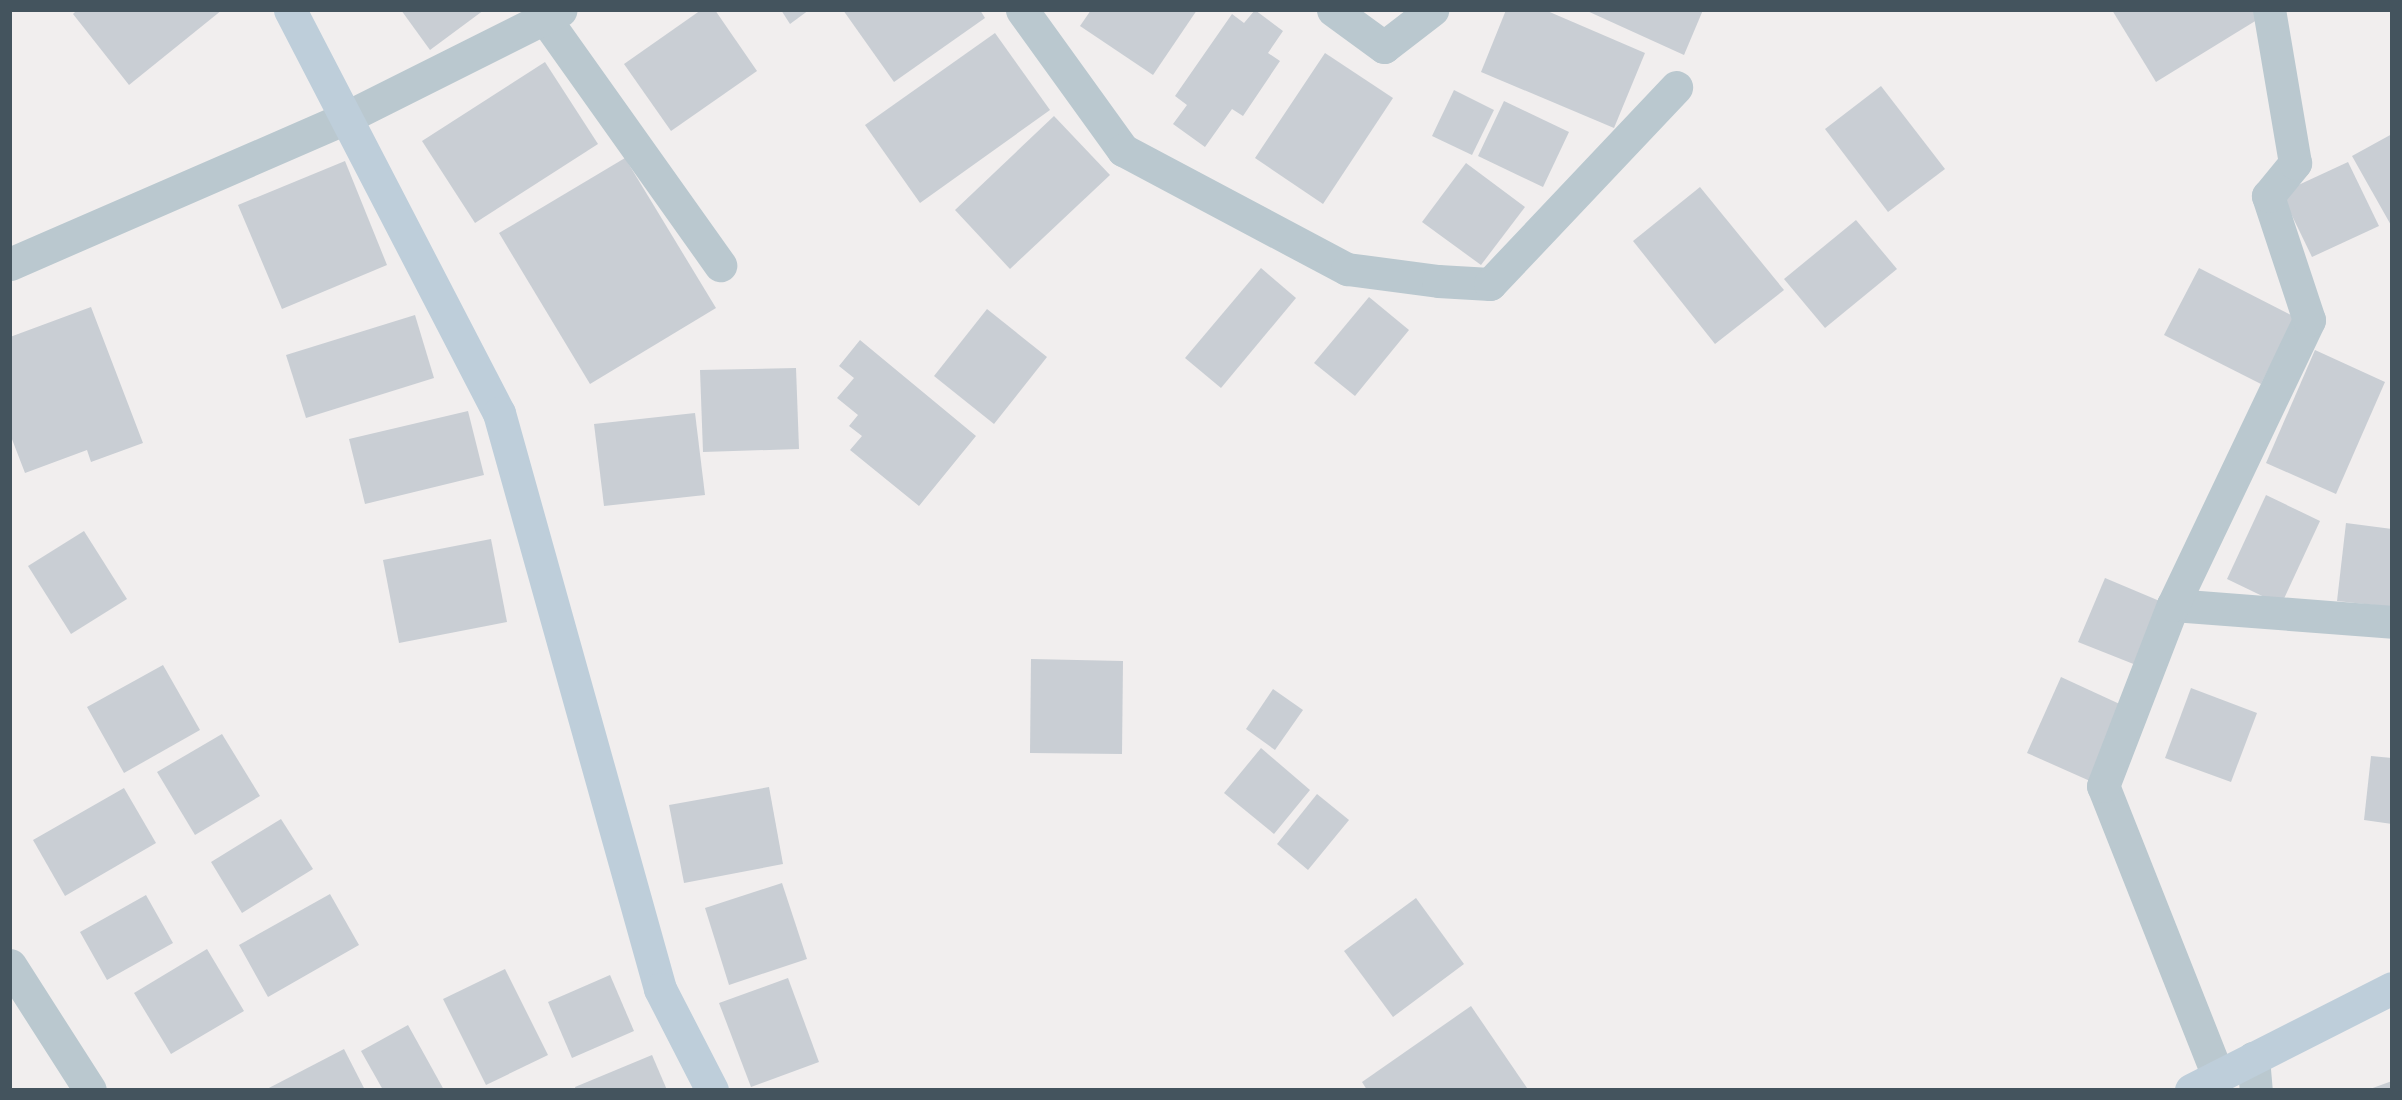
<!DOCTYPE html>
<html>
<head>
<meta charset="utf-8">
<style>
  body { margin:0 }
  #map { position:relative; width:2402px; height:1100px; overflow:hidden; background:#f1eeee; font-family:Helvetica,sans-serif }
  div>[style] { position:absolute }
  .building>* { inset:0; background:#c9ced4 }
  .street>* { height:33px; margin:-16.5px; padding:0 16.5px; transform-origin:16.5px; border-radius:16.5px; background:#bac8cf }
  .secondary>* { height:33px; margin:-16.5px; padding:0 16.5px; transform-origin:16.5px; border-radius:16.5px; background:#beceda }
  span { translate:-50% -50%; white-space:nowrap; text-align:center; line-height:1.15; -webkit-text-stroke:4.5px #fff; paint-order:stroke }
  .frame { position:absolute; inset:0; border:12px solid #44545e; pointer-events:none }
</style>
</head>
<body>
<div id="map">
  <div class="building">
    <i style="clip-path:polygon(77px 10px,222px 10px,129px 85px,73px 14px)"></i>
    <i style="clip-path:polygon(401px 10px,484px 10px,430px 50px)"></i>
    <i style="clip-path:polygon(701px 10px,715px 10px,757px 71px,671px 131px,624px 64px)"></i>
    <i style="clip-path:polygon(781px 10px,809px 10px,790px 24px)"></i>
    <i style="clip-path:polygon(843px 10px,980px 10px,985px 18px,894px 82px)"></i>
    <i style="clip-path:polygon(1091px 10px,1197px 10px,1153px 75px,1080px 26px)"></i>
    <i style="clip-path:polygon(1255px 10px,1283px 31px,1268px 53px,1280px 61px,1243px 116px,1232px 109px,1205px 147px,1173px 124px,1187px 105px,1175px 96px,1232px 14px,1244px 23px)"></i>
    <i style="clip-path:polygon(1506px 10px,1545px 10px,1645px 53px,1614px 128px,1481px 72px)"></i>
    <i style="clip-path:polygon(1585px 10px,1703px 10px,1684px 55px)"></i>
    <i style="clip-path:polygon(2112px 10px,2262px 10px,2265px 15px,2156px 82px)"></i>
    <i style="clip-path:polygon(995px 33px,1050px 110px,920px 203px,865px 125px)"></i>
    <i style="clip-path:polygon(1325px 53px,1393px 98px,1323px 204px,1255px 158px)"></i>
    <i style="clip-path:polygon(545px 62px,598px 144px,475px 223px,422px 141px)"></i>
    <i style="clip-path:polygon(1881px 86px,1945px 169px,1888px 212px,1825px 129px)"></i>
    <i style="clip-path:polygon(1454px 90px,1494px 110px,1472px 155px,1432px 136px)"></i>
    <i style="clip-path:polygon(1504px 101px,1569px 132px,1543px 187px,1478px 156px)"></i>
    <i style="clip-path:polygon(1054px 116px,1110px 175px,1010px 269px,955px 210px)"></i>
    <i style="clip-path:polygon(2392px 134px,2392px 227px,2352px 156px)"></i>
    <i style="clip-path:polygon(625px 158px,716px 308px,590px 384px,499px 233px)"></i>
    <i style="clip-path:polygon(345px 161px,387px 265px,282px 309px,238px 205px)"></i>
    <i style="clip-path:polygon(2348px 162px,2379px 226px,2312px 257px,2281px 193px)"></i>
    <i style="clip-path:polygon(1466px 163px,1525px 207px,1481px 265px,1422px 222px)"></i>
    <i style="clip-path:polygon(1700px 187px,1784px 290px,1715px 344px,1633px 241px)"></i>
    <i style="clip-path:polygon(1856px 220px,1897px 269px,1825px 328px,1784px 279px)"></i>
    <i style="clip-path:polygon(1261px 268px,1296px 298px,1221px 388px,1185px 358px)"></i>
    <i style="clip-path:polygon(2199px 268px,2295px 317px,2261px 384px,2164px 335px)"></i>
    <i style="clip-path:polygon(1369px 297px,1409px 330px,1355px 396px,1314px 363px)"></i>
    <i style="clip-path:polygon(91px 307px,143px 443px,91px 462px,87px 450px,25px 473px,10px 434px,10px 337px)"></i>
    <i style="clip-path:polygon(987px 309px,1047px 357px,994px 424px,934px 376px)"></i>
    <i style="clip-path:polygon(415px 315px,434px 378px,306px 418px,286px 355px)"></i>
    <i style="clip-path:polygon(860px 340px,976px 436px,919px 506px,850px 450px,862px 436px,849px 426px,858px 415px,837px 398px,854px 378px,839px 366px)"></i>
    <i style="clip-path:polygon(2315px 350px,2385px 382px,2336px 494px,2266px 463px)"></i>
    <i style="clip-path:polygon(796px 368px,799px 449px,703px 452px,700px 370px)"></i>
    <i style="clip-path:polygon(468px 411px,484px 475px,365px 504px,349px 439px)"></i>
    <i style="clip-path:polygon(695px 413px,705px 495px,604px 506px,594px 424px)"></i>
    <i style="clip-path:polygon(2266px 495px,2320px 521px,2281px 605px,2227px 579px)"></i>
    <i style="clip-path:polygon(2346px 523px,2392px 529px,2392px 607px,2337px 601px)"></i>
    <i style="clip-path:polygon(84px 531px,127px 599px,71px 634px,28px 566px)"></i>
    <i style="clip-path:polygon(491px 539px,507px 622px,399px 643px,383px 560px)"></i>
    <i style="clip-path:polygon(2105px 578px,2162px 602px,2136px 665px,2078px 642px)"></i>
    <i style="clip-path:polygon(1031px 659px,1123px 661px,1122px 754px,1030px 753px)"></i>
    <i style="clip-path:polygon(163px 665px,200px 730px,124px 773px,87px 707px)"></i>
    <i style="clip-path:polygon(2061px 677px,2124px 706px,2090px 781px,2027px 753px)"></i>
    <i style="clip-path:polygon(2191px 688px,2257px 713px,2231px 782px,2165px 758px)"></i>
    <i style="clip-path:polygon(1273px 689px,1303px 710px,1275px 750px,1246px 729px)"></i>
    <i style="clip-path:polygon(222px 734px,260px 796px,195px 835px,157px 772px)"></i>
    <i style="clip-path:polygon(1261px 748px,1310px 790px,1274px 834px,1224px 793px)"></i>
    <i style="clip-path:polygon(2371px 756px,2392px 758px,2392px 824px,2364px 820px)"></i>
    <i style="clip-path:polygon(769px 787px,783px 864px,684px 883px,669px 805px)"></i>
    <i style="clip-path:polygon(124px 788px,156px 843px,65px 896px,33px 840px)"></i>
    <i style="clip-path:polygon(1317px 794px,1349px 820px,1308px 870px,1277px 844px)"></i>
    <i style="clip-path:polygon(281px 819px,313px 869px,242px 913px,211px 862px)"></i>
    <i style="clip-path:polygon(782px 883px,807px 959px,729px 985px,705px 908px)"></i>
    <i style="clip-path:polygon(330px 894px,359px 945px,268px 997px,239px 945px)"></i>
    <i style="clip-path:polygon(146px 895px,173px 943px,107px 980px,80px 932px)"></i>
    <i style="clip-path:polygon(1416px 898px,1464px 964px,1393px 1017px,1344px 951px)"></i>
    <i style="clip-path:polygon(207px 949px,244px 1011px,171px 1054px,134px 993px)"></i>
    <i style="clip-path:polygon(505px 969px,548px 1055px,486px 1085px,443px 999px)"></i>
    <i style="clip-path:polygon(610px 975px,634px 1031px,572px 1058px,548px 1002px)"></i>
    <i style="clip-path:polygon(788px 978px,819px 1062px,751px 1087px,719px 1003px)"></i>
    <i style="clip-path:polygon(1471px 1006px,1527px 1088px,1367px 1090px,1362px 1082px)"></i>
    <i style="clip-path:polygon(408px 1025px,444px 1090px,383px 1090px,361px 1051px)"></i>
    <i style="clip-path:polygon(344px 1049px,365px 1090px,265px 1090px)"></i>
    <i style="clip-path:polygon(652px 1055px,667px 1090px,576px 1090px,575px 1087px)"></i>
    <i style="clip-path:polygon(2392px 1081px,2392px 1090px,2371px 1090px,2370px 1089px)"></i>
  </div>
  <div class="street">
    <i style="left:1022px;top:10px;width:173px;rotate:54.2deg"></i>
    <i style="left:1123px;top:150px;width:254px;rotate:28deg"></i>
    <i style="left:1347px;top:269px;width:92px;rotate:7.5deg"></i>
    <i style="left:1438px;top:281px;width:52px;rotate:3.3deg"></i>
    <i style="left:1490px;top:284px;width:271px;rotate:-46.6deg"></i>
    <i style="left:1333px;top:10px;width:63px;rotate:36deg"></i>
    <i style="left:1384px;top:47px;width:61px;rotate:-37.6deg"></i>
    <i style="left:546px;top:20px;width:301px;rotate:54.6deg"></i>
    <i style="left:10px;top:264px;width:365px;rotate:-23.5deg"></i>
    <i style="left:345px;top:118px;width:241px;rotate:-26.6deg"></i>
    <i style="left:2173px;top:605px;width:220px;rotate:4.4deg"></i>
    <i style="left:10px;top:965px;width:148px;rotate:57.4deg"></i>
    <i style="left:2253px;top:1058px;width:32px;rotate:85deg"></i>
    <i style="left:2218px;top:1076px;width:312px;rotate:-111.6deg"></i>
    <i style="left:2103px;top:786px;width:194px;rotate:-68.9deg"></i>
    <i style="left:2173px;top:605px;width:316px;rotate:-64.5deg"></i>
    <i style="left:2309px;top:320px;width:131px;rotate:-108.3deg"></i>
    <i style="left:2268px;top:196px;width:43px;rotate:-50.7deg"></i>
    <i style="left:2295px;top:163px;width:155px;rotate:-99.6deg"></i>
  </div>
  <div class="secondary">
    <i style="left:290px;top:10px;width:454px;rotate:62.6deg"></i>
    <i style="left:499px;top:413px;width:598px;rotate:74.38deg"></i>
    <i style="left:660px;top:989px;width:114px;rotate:62.8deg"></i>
    <i style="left:2191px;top:1090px;width:225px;rotate:-26.9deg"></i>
  </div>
  <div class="frame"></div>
</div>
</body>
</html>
